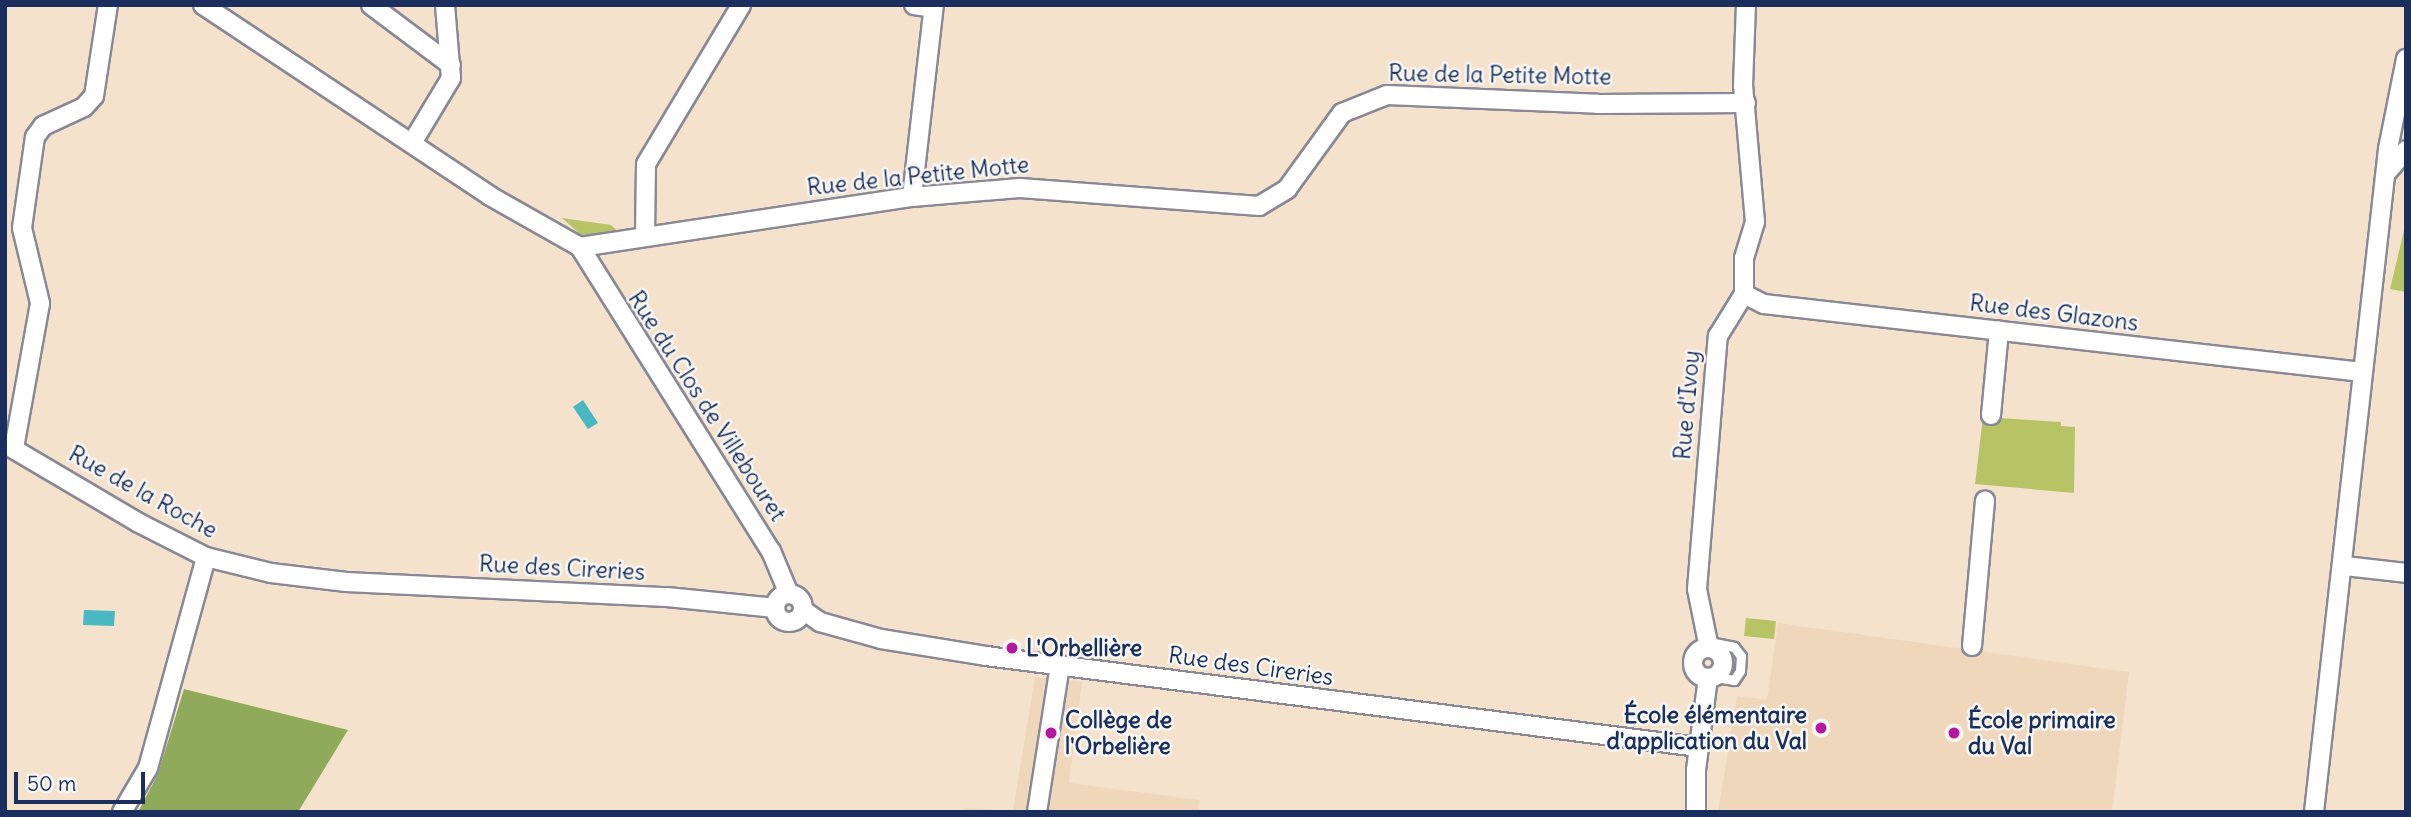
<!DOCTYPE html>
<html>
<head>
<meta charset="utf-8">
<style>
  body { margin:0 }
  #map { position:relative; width:2411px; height:817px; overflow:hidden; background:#f5e2cd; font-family:Delius,sans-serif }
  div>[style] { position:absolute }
  .built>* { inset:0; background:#eed7bb }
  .green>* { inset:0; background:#b6c466 }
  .forest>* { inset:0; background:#90aa5b }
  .water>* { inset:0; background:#4ab8c2 }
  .roads { filter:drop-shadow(2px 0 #888896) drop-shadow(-2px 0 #888896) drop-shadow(0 2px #888896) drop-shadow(0 -2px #888896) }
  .lane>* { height:9px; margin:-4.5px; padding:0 4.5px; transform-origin:4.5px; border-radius:4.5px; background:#fff }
  .street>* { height:18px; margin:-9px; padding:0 9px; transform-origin:9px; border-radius:9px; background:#fff }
  .street>.ring { margin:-9px; padding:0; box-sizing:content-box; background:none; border:18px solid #fff; border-radius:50% }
  .dots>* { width:19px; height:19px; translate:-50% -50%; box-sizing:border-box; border:4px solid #f6f6f2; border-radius:50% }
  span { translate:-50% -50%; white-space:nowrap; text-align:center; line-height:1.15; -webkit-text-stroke:5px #f6f6f2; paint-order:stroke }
  .street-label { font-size:23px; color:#1b2f5e }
  .poi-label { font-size:23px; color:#1b2f5e; font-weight:700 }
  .left { translate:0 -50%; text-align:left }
  .right { translate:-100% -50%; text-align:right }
  .frame { position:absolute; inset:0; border:7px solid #1b2f5e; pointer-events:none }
  .scale { position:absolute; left:14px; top:772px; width:131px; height:32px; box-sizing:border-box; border:4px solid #1b2f5e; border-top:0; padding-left:9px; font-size:21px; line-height:24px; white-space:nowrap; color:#1b2f5e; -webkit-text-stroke:5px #f6f6f2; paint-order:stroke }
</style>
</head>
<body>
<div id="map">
  <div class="built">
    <i style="clip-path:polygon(1778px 623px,2129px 672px,2112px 812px,1718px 812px,1737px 696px,1767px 700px)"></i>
    <i style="clip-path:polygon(1035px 677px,1082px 682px,1069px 783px,1199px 800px,1198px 812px,960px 812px,965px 808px,1013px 811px)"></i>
  </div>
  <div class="green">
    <i style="clip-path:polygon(562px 218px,611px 225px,619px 232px,581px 235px)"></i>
    <i style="clip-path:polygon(2406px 222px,2406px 292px,2390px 289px)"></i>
    <i style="clip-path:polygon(1983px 417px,2061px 422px,2061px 426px,2075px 427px,2074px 493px,1975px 484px)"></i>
    <i style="clip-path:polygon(1746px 618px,1776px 621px,1774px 639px,1744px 636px)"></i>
  </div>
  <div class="forest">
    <i style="clip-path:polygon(184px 689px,348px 730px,298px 812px,138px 812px,158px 774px)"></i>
  </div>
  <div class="water">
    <i style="clip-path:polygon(583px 400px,598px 423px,588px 429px,573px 407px)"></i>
    <i style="clip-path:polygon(84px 610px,115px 611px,114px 626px,83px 625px)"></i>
  </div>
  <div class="roads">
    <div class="lane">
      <i style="left:1709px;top:642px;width:25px;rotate:11deg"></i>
      <i style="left:1734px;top:647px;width:11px;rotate:52deg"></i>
      <i style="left:1741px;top:656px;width:15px;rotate:94deg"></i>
      <i style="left:1740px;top:671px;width:11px;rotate:124deg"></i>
      <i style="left:1734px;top:680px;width:19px;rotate:-171deg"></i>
    </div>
    <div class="street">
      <i style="left:203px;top:5px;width:345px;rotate:33.6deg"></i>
      <i style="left:490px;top:196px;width:103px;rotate:29.5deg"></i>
      <i style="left:580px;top:247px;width:336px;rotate:-8.6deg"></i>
      <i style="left:912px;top:197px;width:108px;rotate:-4.8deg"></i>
      <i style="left:1020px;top:188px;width:240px;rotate:4.3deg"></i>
      <i style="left:1259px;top:206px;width:33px;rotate:-31deg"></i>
      <i style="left:1287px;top:189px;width:94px;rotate:-54.1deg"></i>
      <i style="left:1342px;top:113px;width:48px;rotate:-21.8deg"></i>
      <i style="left:1387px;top:95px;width:211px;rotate:2.4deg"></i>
      <i style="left:1598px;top:104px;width:148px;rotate:-0.4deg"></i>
      <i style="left:371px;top:5px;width:100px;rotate:36.9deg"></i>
      <i style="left:914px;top:5px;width:19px;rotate:9deg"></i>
      <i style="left:412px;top:143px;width:76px;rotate:-59deg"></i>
      <i style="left:451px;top:78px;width:73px;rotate:-94.7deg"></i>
      <i style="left:2387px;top:172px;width:29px;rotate:-49deg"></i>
      <i style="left:912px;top:197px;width:193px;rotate:-83.5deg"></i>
      <i style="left:645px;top:236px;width:72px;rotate:-89.2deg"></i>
      <i style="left:646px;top:164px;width:185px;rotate:-59.1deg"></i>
      <i style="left:580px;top:247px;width:359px;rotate:57.9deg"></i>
      <i style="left:771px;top:551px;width:47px;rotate:67.3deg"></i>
      <i style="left:1744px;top:294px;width:22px;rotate:27deg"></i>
      <i style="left:1764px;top:304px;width:602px;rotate:6.49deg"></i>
      <i style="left:1991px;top:415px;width:85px;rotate:-84.6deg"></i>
      <i style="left:5px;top:444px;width:156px;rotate:30.5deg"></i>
      <i style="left:139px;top:523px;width:75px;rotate:26.9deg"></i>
      <i style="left:206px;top:557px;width:67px;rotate:13.8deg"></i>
      <i style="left:271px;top:573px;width:76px;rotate:6.8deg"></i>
      <i style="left:346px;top:582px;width:321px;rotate:2.7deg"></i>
      <i style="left:667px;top:597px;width:109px;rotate:5.8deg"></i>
      <i style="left:14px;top:448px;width:147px;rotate:-79.8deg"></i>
      <i style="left:40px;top:303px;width:77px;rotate:-103.5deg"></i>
      <i style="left:22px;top:228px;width:92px;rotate:-81.9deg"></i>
      <i style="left:35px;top:137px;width:14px;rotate:-54deg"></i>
      <i style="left:43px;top:126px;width:45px;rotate:-24.9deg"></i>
      <i style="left:84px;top:107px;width:15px;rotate:-48deg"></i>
      <i style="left:94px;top:96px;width:92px;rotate:-81.3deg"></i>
      <i style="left:2345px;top:566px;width:61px;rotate:6.5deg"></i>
      <i class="ring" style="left:775px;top:594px;width:10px;height:10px"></i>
      <i style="left:803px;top:610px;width:21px;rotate:35deg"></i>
      <i style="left:820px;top:622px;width:63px;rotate:15.6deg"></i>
      <i style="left:881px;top:639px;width:106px;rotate:9.2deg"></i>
      <i style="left:986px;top:656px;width:718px;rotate:7.28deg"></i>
      <i style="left:1972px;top:646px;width:146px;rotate:-84.9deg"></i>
      <i style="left:1709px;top:648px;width:60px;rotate:-101.5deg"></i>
      <i style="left:1697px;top:589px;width:254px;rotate:-85.3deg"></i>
      <i style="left:1718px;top:336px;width:49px;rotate:-58.2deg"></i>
      <i style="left:1744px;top:294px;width:36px;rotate:-90deg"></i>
      <i style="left:1744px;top:258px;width:38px;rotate:-73deg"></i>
      <i style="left:1755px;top:222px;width:137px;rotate:-95deg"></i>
      <i style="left:1743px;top:86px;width:81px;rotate:-87.9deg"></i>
      <i class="ring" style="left:1693px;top:648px;width:12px;height:12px"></i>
      <i style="left:122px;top:812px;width:51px;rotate:-59.4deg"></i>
      <i style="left:148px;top:768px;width:219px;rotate:-74.6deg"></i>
      <i style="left:1037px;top:812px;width:149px;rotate:-81.1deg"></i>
      <i style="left:1696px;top:812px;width:42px;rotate:-90deg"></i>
      <i style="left:1696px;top:770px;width:93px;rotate:-82.6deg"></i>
      <i style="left:2314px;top:812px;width:667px;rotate:-83.63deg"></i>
      <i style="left:2388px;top:149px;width:92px;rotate:-78.7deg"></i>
    </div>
  </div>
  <div class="dots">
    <i style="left:1012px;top:648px;background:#b5179e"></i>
    <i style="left:1821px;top:728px;background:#b5179e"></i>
    <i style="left:1051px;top:733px;background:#b5179e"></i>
    <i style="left:1954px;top:733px;background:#b5179e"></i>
  </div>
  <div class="street-label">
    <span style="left:1500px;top:75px;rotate:1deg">Rue de la Petite Motte</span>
    <span style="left:918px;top:176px;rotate:-6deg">Rue de la Petite Motte</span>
    <span style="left:2054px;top:313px;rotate:7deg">Rue des Glazons</span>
    <span style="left:1687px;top:405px;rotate:-85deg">Rue d'Ivoy</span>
    <span style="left:707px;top:406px;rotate:57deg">Rue du Clos de Villebouret</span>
    <span style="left:143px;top:492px;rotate:29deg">Rue de la Roche</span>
    <span style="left:562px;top:568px;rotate:3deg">Rue des Cireries</span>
    <span style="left:1251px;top:666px;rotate:8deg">Rue des Cireries</span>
  </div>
  <div class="poi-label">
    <span class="left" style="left:1026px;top:648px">L'Orbellière</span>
    <span class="right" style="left:1807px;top:728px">École élémentaire<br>d'application du Val</span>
    <span class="left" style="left:1065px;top:733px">Collège de<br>l'Orbelière</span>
    <span class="left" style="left:1968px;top:733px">École primaire<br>du Val</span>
  </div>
  <div class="frame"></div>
  <div class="scale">50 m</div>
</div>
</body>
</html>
